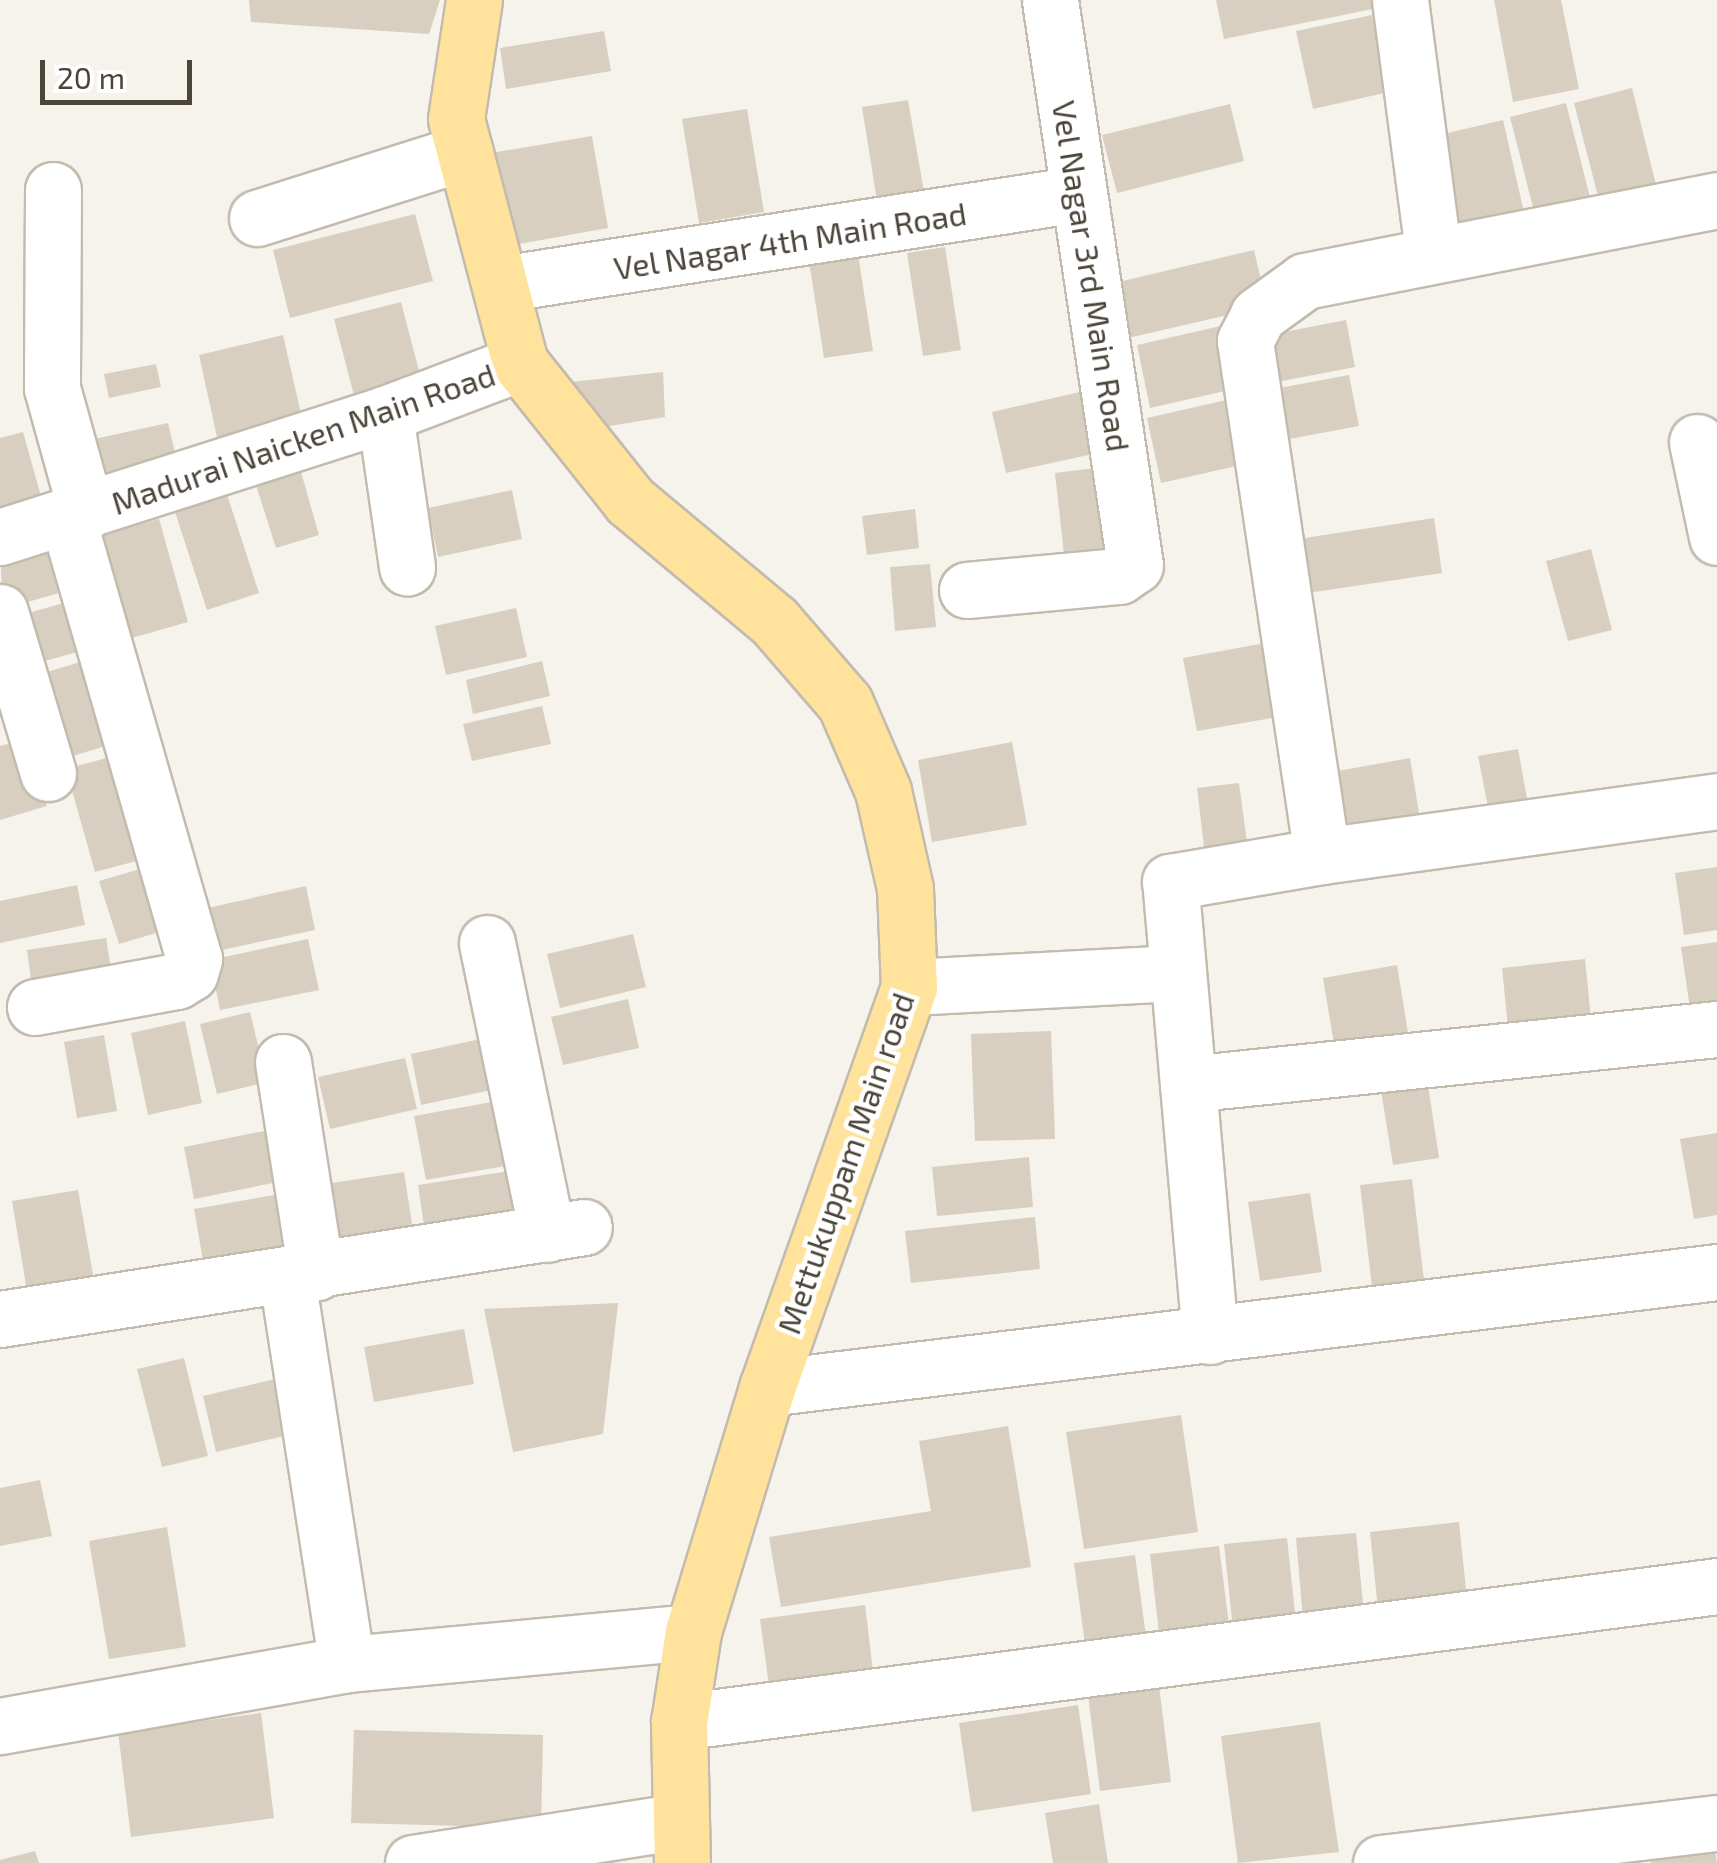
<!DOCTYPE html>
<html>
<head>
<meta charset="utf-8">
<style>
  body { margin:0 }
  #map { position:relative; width:1717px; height:1863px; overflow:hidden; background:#f6f3ec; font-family:"Exo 2",sans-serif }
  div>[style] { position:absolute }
  .building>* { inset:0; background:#d8cfc1 }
  .roads { filter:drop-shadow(2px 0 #c2bbae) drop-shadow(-2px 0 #c2bbae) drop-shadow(0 2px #c2bbae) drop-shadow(0 -2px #c2bbae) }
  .minor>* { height:55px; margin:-27.5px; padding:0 27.5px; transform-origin:27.5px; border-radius:27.5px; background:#fff }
  .major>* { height:55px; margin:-27.5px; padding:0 27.5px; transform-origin:27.5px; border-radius:27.5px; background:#ffe39c }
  span { translate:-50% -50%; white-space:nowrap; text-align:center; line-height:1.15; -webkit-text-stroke:9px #fff; paint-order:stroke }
  .street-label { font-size:32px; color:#4b4439 }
  .scale { position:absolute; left:40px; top:60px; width:152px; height:45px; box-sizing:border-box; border:5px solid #4b4439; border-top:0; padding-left:12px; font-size:30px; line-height:35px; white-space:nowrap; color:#4b4439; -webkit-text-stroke:8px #fff; paint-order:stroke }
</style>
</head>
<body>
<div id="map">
  <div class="building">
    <i style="clip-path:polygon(249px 0,440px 0,429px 34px,251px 22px)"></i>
    <i style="clip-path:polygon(1216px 0,1371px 0,1373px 9px,1224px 39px)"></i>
    <i style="clip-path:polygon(1494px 0,1561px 0,1579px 89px,1513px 102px)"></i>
    <i style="clip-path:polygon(1372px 15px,1389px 92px,1313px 109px,1296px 31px)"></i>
    <i style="clip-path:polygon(604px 31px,611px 71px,506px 89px,500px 48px)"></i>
    <i style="clip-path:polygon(1632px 88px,1658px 193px,1601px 208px,1574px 103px)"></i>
    <i style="clip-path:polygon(908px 100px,924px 192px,877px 201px,862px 107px)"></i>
    <i style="clip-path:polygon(1566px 103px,1593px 209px,1537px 223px,1510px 117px)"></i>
    <i style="clip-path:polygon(1230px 104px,1244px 161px,1117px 193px,1102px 135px)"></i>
    <i style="clip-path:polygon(747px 109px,764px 212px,699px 223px,682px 119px)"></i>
    <i style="clip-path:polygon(1503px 120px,1526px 221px,1461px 236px,1439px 135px)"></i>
    <i style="clip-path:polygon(592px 136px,608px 228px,508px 246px,491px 153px)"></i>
    <i style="clip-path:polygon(415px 214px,433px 281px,290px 318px,273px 250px)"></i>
    <i style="clip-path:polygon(945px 247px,961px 350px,923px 356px,907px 253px)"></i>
    <i style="clip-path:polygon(1254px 250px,1267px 306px,1128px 338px,1114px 283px)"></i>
    <i style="clip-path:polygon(858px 254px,873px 351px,824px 358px,809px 261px)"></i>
    <i style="clip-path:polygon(401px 302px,424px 390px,357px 407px,334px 319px)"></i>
    <i style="clip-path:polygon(1346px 320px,1355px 367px,1272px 383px,1263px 336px)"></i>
    <i style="clip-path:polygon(1225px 325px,1238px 388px,1150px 408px,1137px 345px)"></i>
    <i style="clip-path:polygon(283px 335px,302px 418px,217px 437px,199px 355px)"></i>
    <i style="clip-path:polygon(156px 364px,161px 387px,109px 398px,104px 374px)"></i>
    <i style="clip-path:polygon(663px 372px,665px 417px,591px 429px,571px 382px)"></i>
    <i style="clip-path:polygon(1349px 375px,1359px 426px,1284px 440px,1274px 389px)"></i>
    <i style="clip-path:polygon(1102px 387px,1116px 449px,1006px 473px,992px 412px)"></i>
    <i style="clip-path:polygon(1235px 398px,1250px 463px,1161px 483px,1147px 418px)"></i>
    <i style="clip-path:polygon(168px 423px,176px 457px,103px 474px,94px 439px)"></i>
    <i style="clip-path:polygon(23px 432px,44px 507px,0 519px,0 438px)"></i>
    <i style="clip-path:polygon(299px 465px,319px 535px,276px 548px,254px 479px)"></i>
    <i style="clip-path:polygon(1112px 466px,1122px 547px,1064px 554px,1055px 473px)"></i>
    <i style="clip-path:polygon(223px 482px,259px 593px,207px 610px,171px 500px)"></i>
    <i style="clip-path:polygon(512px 490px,522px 539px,438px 557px,428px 508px)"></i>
    <i style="clip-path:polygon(915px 509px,919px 548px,867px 555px,862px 516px)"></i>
    <i style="clip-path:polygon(1434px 518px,1442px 573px,1301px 594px,1292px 540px)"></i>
    <i style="clip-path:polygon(159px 519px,188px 622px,114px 643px,85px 539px)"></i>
    <i style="clip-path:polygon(58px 533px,73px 589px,3px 609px,0 549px)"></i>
    <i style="clip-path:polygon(1591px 549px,1612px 630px,1568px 641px,1546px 561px)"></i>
    <i style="clip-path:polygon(930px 564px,936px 627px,895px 631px,890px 567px)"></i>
    <i style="clip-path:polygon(81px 598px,95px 647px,24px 667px,11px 618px)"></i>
    <i style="clip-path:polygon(516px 608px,527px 657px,446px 675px,435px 626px)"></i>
    <i style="clip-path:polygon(1276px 641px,1290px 715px,1197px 731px,1183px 658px)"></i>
    <i style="clip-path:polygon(97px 657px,122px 741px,53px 762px,27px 678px)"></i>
    <i style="clip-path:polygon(542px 661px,550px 696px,473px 714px,466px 680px)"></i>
    <i style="clip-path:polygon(542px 706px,551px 744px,472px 761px,463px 724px)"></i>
    <i style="clip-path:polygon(29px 739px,47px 806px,0 820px,0 746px)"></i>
    <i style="clip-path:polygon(1012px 742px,1027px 825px,932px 842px,918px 760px)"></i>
    <i style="clip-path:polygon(1518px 749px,1529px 809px,1490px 817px,1478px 756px)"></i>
    <i style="clip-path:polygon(132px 751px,159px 855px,95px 872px,66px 769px)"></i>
    <i style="clip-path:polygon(1410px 758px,1421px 825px,1344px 838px,1332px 772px)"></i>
    <i style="clip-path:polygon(1239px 783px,1249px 858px,1206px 863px,1197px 788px)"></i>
    <i style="clip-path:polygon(154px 865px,173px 928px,119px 944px,99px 881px)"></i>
    <i style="clip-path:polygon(1717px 867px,1717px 930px,1684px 935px,1675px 873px)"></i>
    <i style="clip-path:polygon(77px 885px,85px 925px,0 943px,0 901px)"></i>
    <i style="clip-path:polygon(306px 886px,315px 930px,203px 954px,194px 911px)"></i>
    <i style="clip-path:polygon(633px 934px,646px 987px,560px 1008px,547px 954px)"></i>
    <i style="clip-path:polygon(106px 938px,112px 975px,32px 987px,27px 950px)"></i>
    <i style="clip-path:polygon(308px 939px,319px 990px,220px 1010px,210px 960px)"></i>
    <i style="clip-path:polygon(1717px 942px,1717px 1011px,1691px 1015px,1681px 947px)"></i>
    <i style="clip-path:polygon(1585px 959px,1592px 1029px,1509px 1037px,1502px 968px)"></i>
    <i style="clip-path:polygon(1397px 965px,1410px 1045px,1336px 1056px,1323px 978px)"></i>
    <i style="clip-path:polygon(628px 999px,639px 1048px,563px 1065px,551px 1017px)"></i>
    <i style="clip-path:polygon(250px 1012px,267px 1082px,217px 1094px,200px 1024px)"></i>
    <i style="clip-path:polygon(185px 1021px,202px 1103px,148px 1115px,131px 1033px)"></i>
    <i style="clip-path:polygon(1051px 1031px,1055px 1139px,975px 1141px,971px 1034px)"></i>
    <i style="clip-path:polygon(104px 1035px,117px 1111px,77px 1118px,64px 1042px)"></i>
    <i style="clip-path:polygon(499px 1035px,510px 1086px,421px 1105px,411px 1054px)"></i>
    <i style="clip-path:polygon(405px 1058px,417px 1109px,330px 1129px,318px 1077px)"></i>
    <i style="clip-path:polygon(1427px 1078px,1439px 1158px,1393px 1165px,1380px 1084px)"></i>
    <i style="clip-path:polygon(503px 1100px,515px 1164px,426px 1180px,414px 1116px)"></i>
    <i style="clip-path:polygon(274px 1129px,283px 1181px,194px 1199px,184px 1147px)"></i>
    <i style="clip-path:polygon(1717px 1133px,1717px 1215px,1694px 1219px,1680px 1139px)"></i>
    <i style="clip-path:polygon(1029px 1157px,1033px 1207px,937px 1216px,932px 1167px)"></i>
    <i style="clip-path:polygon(516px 1170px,525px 1232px,427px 1246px,418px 1185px)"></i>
    <i style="clip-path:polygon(404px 1172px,415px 1243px,330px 1257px,319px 1185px)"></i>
    <i style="clip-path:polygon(1412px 1179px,1426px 1298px,1374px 1304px,1360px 1185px)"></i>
    <i style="clip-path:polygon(78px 1190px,96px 1291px,29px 1303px,12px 1201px)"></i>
    <i style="clip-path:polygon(286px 1193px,297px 1257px,205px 1272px,194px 1209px)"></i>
    <i style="clip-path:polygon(1310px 1193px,1322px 1272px,1260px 1281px,1248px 1202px)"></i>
    <i style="clip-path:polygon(1035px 1217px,1040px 1269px,911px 1283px,905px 1231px)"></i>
    <i style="clip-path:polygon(618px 1303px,603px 1434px,513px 1452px,484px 1309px)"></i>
    <i style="clip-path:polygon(464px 1329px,474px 1384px,374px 1402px,364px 1347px)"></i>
    <i style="clip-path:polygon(184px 1358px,208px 1456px,162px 1467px,137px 1369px)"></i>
    <i style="clip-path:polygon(284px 1377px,297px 1433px,216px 1452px,203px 1396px)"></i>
    <i style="clip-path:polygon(1181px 1415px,1198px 1532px,1084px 1549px,1066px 1432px)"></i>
    <i style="clip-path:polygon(1008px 1426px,1031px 1567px,781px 1607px,769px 1537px,931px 1511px,919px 1441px)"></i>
    <i style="clip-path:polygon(40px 1480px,52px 1536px,0 1546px,0 1488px)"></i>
    <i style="clip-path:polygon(1459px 1522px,1467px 1600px,1378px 1609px,1370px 1532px)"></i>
    <i style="clip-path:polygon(167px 1527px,186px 1647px,109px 1659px,89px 1541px)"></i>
    <i style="clip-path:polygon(1356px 1533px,1364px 1613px,1303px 1619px,1296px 1538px)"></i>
    <i style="clip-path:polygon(1287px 1538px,1296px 1622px,1233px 1629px,1224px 1544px)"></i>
    <i style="clip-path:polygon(1219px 1546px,1230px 1633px,1160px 1642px,1150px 1554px)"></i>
    <i style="clip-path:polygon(1135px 1555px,1147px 1644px,1086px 1652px,1074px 1563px)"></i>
    <i style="clip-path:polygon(865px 1605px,874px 1679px,770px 1693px,760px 1619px)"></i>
    <i style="clip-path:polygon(1159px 1686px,1171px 1782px,1100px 1791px,1088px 1695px)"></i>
    <i style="clip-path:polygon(1078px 1705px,1091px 1794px,972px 1812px,959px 1723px)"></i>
    <i style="clip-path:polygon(261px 1713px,274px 1818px,131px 1837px,118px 1732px)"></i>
    <i style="clip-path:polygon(1320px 1722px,1339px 1852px,1238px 1863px,1221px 1736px)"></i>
    <i style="clip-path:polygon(354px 1730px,543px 1735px,541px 1828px,351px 1823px)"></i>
    <i style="clip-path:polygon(1099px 1804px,1108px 1863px,1053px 1863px,1045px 1813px)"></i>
    <i style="clip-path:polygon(1715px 1850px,1717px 1863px,1651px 1863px,1651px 1861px)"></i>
    <i style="clip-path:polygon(35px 1851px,39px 1863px,0 1863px,0 1860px)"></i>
  </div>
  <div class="roads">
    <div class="minor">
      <i style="left:1400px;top:0;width:254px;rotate:82.5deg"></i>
      <i style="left:53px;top:190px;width:198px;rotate:90.3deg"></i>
      <i style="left:52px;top:388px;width:128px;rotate:74.5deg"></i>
      <i style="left:257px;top:218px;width:218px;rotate:-17.6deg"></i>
      <i style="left:501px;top:284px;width:584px;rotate:-8.87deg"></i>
      <i style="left:385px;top:414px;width:155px;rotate:81.8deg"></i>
      <i style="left:1697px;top:442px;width:97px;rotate:78.1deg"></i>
      <i style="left:0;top:537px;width:404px;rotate:-17.7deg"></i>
      <i style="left:385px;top:414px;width:144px;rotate:-20.7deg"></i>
      <i style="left:967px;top:590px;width:153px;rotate:-5.3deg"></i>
      <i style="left:1119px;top:576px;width:19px;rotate:-35deg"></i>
      <i style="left:1135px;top:565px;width:571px;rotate:-98.56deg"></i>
      <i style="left:0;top:612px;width:168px;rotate:73.4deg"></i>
      <i style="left:1322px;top:856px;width:399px;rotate:-7.9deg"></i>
      <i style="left:487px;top:943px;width:297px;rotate:78.3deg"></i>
      <i style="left:909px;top:987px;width:268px;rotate:-3deg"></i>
      <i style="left:35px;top:1007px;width:144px;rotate:-10.4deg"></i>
      <i style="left:177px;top:981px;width:15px;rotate:-32deg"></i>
      <i style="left:190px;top:973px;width:15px;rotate:-74deg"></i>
      <i style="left:194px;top:959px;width:460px;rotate:-106deg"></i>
      <i style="left:283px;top:1062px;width:213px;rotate:81.1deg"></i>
      <i style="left:1188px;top:1084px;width:532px;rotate:-5.94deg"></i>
      <i style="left:287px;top:1278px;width:391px;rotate:81.2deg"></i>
      <i style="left:0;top:1319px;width:591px;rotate:-8.95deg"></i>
      <i style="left:1210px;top:1336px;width:456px;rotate:-95deg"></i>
      <i style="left:1170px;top:882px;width:154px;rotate:-9.7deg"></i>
      <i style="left:1322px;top:856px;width:521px;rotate:-98.5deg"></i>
      <i style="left:1245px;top:341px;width:29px;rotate:-63deg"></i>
      <i style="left:1258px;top:315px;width:58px;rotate:-35.9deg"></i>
      <i style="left:1305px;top:281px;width:420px;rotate:-11.1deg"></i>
      <i style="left:767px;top:1388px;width:957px;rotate:-6.96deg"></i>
      <i style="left:679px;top:1722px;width:1047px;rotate:-7.46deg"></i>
      <i style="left:0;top:1726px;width:352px;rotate:-10.1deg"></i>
      <i style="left:347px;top:1664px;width:347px;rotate:-5.3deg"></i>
      <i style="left:413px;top:1863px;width:270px;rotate:-8.9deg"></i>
      <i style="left:1381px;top:1863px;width:338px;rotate:-6.8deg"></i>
    </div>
    <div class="major">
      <i style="left:474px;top:0;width:120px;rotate:98.6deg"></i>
      <i style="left:456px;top:119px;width:252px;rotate:75.3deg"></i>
      <i style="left:520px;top:363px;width:176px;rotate:51.4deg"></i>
      <i style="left:630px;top:501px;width:187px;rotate:39.8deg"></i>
      <i style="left:774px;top:621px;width:108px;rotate:49.1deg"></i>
      <i style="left:845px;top:703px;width:96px;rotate:66.6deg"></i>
      <i style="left:883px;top:791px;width:100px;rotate:77.3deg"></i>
      <i style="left:905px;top:889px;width:98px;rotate:87.7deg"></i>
      <i style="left:909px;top:987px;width:425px;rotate:109.5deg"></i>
      <i style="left:767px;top:1388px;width:255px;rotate:106.9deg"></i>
      <i style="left:693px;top:1632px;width:91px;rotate:98.8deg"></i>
      <i style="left:679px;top:1722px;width:141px;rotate:88.8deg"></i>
    </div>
  </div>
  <div class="street-label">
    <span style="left:790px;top:240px;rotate:-9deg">Vel Nagar 4th Main Road</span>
    <span style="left:1092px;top:276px;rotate:81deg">Vel Nagar 3rd Main Road</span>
    <span style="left:303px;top:438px;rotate:-19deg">Madurai Naicken Main Road</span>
    <span style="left:845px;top:1163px;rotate:-71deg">Mettukuppam Main road</span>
  </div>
  <div class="scale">20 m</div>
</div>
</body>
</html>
